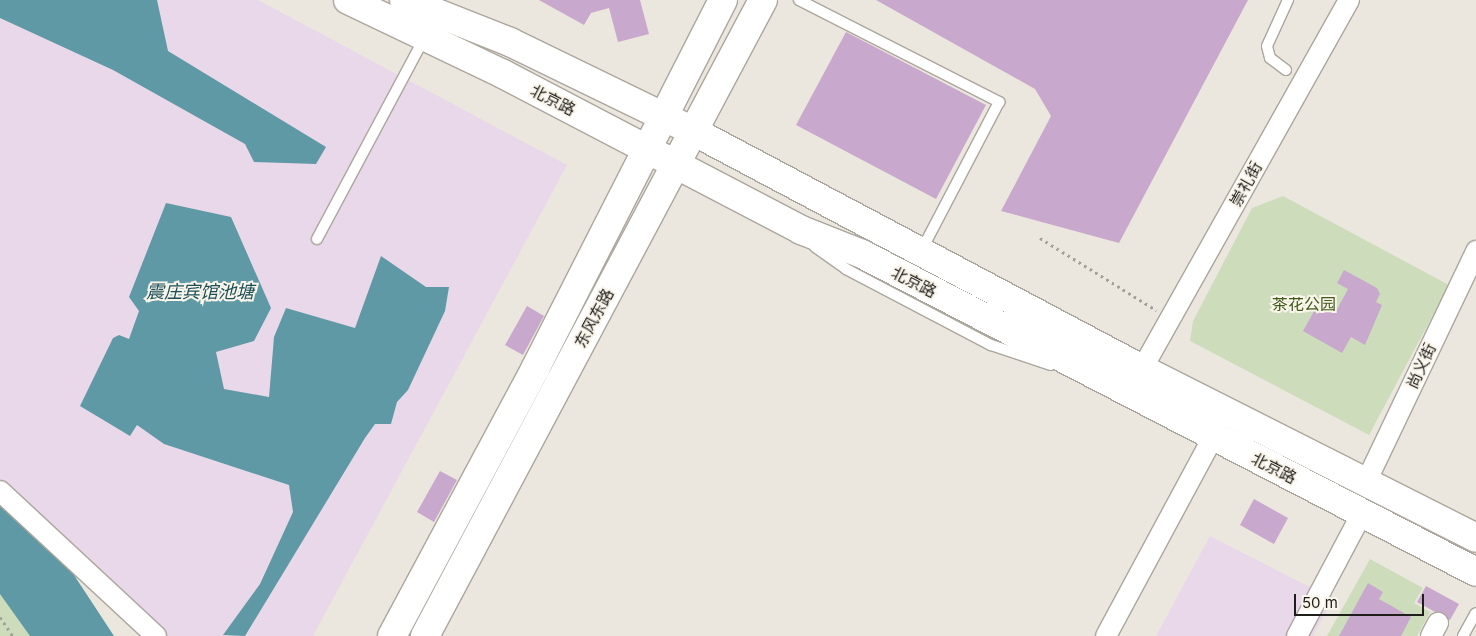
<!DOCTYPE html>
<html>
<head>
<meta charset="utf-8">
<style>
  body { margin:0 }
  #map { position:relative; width:1476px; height:636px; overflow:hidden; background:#ece7de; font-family:Inter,"Noto Sans SC",sans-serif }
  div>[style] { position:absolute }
  .commercial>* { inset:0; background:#e9d8e9 }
  .green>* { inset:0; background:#cdddbc }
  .water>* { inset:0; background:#6099a6 }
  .building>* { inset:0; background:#c8a8cd }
  .path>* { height:3px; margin-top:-1.5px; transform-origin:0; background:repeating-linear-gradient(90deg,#a3a099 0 2.5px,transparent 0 6.5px) }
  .roads { filter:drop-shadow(1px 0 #aba69d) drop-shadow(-1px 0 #aba69d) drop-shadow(0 1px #aba69d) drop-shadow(0 -1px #aba69d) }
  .lane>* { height:10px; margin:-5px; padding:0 5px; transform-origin:5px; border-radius:5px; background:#fff }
  .street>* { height:20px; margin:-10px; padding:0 10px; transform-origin:10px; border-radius:10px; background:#fff }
  .secondary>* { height:28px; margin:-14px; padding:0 14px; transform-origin:14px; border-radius:14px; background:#fff }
  .primary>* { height:28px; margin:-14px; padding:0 14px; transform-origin:14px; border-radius:14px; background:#fff }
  span { translate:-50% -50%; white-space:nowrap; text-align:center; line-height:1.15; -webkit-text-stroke:4px #f9f5eb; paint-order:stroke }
  .street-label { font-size:16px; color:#201e1b }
  .park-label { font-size:16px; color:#405a1c }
  .water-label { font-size:18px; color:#1c4e58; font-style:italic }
  .scale { position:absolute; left:1294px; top:594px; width:130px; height:22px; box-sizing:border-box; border:2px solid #201e1b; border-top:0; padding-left:6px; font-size:15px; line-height:18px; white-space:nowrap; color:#201e1b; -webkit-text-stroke:4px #f9f5eb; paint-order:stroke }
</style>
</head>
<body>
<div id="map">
  <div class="commercial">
    <i style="clip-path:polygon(0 0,258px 0,567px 165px,313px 636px,166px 636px,0 486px)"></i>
    <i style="clip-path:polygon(1210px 536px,1333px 599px,1313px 636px,1156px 636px)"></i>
  </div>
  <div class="green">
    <i style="clip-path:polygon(1283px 196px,1449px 285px,1369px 435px,1190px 341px,1193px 321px,1252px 208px)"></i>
    <i style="clip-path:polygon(1370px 559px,1423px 588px,1414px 603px,1430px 612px,1417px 636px,1327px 636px)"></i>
    <i style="clip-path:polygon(0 594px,9px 604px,30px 636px,0 636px)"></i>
  </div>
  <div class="water">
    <i style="clip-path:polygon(0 0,157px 0,168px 51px,326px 147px,316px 164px,254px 162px,245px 144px,113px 70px,0 18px)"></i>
    <i style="clip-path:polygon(166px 203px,231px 217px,271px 308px,254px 341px,216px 352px,224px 389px,269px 397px,274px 337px,286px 308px,355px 328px,381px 256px,426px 287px,449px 287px,445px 311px,408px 390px,397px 402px,391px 424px,375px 424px,365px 438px,245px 636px,223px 635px,260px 584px,293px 512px,289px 485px,164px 444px,137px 425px,130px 436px,80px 406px,113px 338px,119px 335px,129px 339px,139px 311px,129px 297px)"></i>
    <i style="clip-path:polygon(0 499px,70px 569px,114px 636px,30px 636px,0 594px)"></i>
  </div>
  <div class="building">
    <i style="clip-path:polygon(539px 0,640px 0,649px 34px,618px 42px,609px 8px,591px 13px,584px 25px)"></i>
    <i style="clip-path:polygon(876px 0,1248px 0,1119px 243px,1001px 211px,1051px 116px,1035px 89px)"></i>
    <i style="clip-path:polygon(846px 32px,986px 105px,936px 199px,796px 125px)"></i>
    <i style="clip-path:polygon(1344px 270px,1377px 288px,1380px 294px,1376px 302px,1382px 305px,1365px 345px,1351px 337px,1342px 353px,1303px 331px,1318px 304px,1335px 313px,1348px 289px,1337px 283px)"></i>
    <i style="clip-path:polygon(527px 306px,544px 316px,523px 355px,505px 345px)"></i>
    <i style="clip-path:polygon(440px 471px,457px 480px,434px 522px,417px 512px)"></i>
    <i style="clip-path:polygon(1254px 499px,1288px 518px,1274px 544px,1240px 525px)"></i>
    <i style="clip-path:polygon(1368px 583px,1383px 592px,1379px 599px,1411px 617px,1401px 636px,1339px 636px)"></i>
    <i style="clip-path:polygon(1426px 586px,1459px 604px,1450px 620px,1417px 602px)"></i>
  </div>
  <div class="path">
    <i style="left:1040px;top:238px;width:137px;rotate:31.8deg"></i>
    <i style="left:0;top:617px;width:23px;rotate:56deg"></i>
  </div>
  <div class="roads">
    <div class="lane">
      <i style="left:799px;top:0;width:225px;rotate:27deg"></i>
      <i style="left:999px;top:102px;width:168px;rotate:117.6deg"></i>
      <i style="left:1286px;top:70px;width:20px;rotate:-143deg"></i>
      <i style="left:1270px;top:58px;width:12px;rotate:-104deg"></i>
      <i style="left:1267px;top:46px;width:51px;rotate:-65.5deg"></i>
      <i style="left:317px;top:239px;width:227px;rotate:-61.9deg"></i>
      <i style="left:815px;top:247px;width:38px;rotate:35deg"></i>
      <i style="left:846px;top:269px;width:164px;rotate:27.7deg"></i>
      <i style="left:991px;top:345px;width:63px;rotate:18.4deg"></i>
      <i style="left:1463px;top:636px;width:26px;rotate:-61deg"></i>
    </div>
    <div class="street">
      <i style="left:1142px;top:369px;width:423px;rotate:-60.7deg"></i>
      <i style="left:1367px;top:480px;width:254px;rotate:-64.5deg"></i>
      <i style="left:0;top:491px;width:213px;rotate:42.9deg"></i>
      <i style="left:1106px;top:636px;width:226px;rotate:-61.7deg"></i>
      <i style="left:1297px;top:636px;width:139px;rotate:-62.1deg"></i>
      <i style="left:1431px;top:636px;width:15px;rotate:-62deg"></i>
    </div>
    <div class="secondary">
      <i style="left:392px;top:636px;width:303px;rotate:-61.8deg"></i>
      <i style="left:535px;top:369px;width:414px;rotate:-63deg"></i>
      <i style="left:425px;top:636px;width:720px;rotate:-62.01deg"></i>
    </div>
    <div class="primary">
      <i style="left:348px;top:0;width:172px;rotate:25.5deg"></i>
      <i style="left:503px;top:74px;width:336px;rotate:27.6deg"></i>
      <i style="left:801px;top:230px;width:66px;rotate:21.5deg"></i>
      <i style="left:862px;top:254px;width:691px;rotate:27.38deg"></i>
      <i style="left:404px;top:0;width:114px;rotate:21.6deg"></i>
      <i style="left:510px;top:42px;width:203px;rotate:25.9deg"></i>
      <i style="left:693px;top:131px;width:508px;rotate:27.93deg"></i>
      <i style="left:1142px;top:369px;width:374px;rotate:26.8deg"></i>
    </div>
  </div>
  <div class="street-label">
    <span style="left:553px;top:100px;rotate:27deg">北京路</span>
    <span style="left:1246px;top:184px;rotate:-61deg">崇礼街</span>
    <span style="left:914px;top:282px;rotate:27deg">北京路</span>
    <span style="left:594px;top:318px;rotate:-62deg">东风东路</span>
    <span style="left:1421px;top:366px;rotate:-65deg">尚义街</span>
    <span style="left:1274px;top:468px;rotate:27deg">北京路</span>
  </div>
  <div class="park-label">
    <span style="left:1304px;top:304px">茶花公园</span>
  </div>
  <div class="water-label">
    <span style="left:200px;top:292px">震庄宾馆池塘</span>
  </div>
  <div class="scale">50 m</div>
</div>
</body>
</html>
